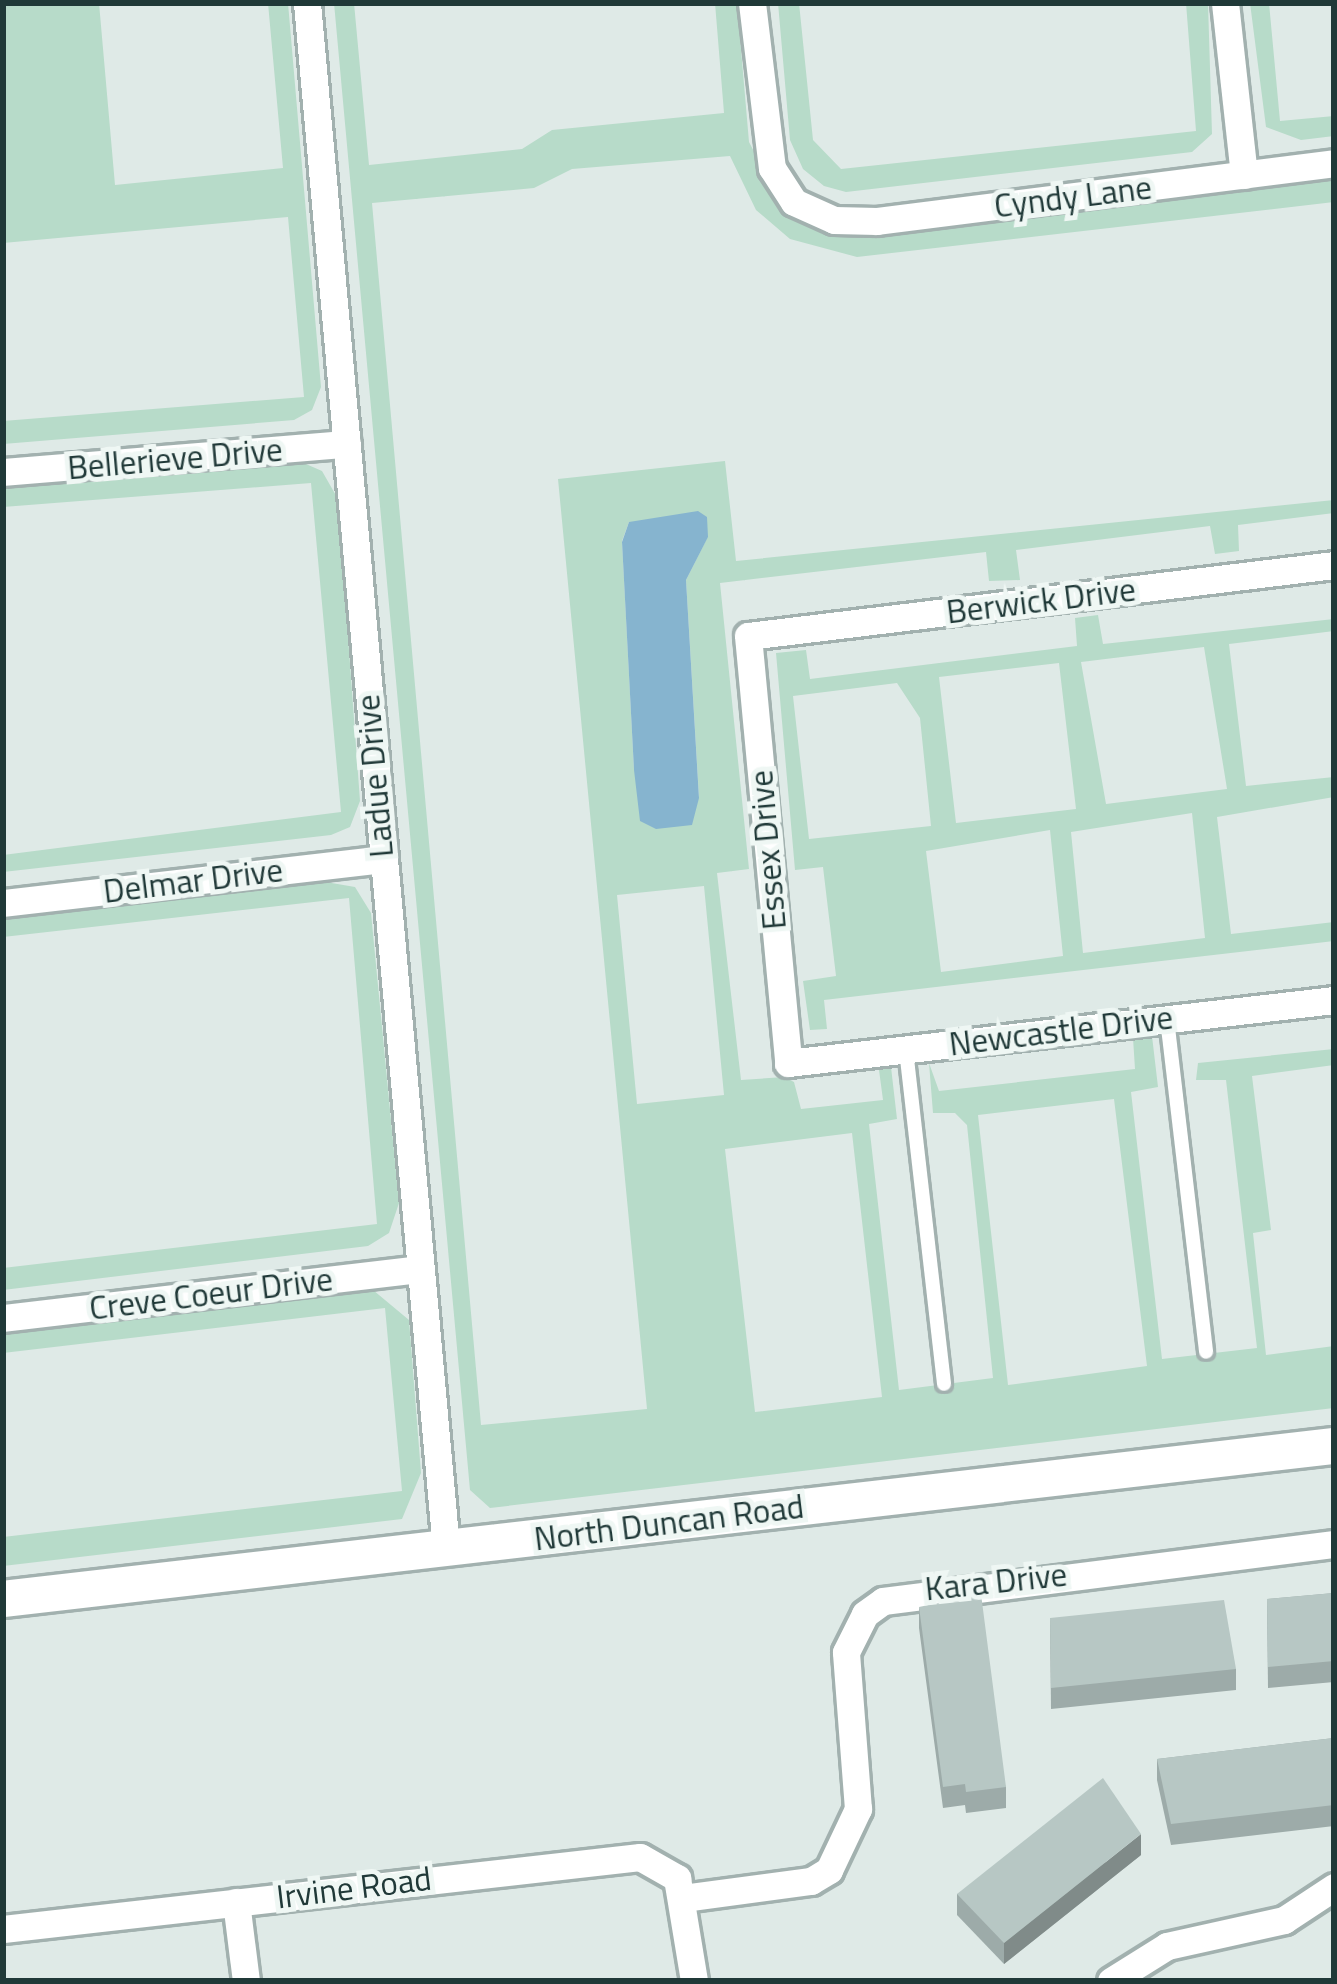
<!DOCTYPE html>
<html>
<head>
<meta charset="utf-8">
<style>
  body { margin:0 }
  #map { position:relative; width:1337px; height:1984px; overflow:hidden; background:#dfeae7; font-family:"Titillium Web",sans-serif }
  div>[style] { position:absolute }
  .green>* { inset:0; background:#b7dbc9 }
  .water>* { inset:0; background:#86b4cf }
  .roads { filter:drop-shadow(3px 0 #a2b1af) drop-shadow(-3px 0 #a2b1af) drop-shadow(0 3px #a2b1af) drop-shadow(0 -3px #a2b1af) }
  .lane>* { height:14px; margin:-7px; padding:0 7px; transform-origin:7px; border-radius:7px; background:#fff }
  .street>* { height:27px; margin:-13.5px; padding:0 13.5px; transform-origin:13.5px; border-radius:13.5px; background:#fff }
  .secondary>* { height:36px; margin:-18px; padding:0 18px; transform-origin:18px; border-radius:18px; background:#fff }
  .wall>* { inset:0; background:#9daba9 }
  .shaded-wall>* { inset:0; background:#808b89 }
  .building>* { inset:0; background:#b7c7c4 }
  span { translate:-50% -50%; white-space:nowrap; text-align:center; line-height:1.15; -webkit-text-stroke:10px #eff7f4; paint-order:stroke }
  .street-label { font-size:33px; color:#203938 }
  .frame { position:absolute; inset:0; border:6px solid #203938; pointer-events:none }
</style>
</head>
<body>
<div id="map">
  <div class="green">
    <i style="clip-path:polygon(3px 3px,99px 3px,115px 185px,283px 168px,268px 3px,288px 3px,321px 387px,312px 410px,294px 420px,3px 444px,3px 421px,304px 397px,288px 217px,3px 243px)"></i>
    <i style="clip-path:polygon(evenodd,334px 3px,354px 3px,369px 165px,522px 149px,552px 130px,724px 113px,715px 3px,737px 3px,749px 142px,784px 209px,817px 231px,855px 235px,1334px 179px,1334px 202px,857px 257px,790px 239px,756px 210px,730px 156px,572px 169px,534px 188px,372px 203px,481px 1425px,647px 1409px,558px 479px,725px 461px,736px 561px,1334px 500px,1334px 513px,1238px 525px,1239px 551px,1215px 554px,1210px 526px,1016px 550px,1020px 580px,989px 581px,986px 552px,720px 583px,749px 869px,717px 873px,741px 1080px,784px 1077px,794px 1082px,801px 1109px,883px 1100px,879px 1070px,891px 1067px,897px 1119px,869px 1124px,899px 1390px,993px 1378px,967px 1125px,955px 1113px,933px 1113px,929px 1063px,939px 1091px,1135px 1069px,1133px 1038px,1152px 1036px,1158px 1087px,1131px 1092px,1162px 1359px,1257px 1348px,1226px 1080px,1196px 1080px,1198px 1063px,1334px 1049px,1334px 1065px,1252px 1076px,1271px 1230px,1253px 1233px,1266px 1355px,1334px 1346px,1334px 1408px,490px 1508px,470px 1490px,334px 3px,629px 522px,708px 536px,686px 580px,699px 797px,634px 770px,622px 541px,629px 522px,334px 3px,704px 886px,724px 1095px,637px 1104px,617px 895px,704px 886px,334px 3px,1114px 1099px,1147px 1366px,1008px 1385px,978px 1115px,1114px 1099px,334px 3px,852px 1133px,882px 1397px,755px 1412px,725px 1149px,852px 1133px)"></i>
    <i style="clip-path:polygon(778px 3px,799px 3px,813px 140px,841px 169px,1196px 131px,1186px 3px,1208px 3px,1212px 134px,1192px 152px,846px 192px,824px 186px,803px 169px,790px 140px)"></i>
    <i style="clip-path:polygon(1250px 3px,1269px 3px,1280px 121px,1334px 116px,1334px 136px,1301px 140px,1266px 127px)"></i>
    <i style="clip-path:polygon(299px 461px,322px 471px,338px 499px,360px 801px,350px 827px,331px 835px,3px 872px,3px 855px,341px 812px,311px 483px,3px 507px,3px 487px)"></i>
    <i style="clip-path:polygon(evenodd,1098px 615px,1103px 644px,1334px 619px,1334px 631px,1229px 644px,1246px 786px,1334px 777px,1334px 797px,1217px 817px,1231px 934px,1334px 922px,1334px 941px,824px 1000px,827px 1029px,810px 1030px,803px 981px,836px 976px,823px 867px,795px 870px,776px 653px,806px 650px,810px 679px,1077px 646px,1075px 618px,1098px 615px,1204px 647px,1227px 789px,1106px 804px,1081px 662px,1204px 647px,1098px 615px,1059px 663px,1076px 809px,956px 823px,939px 677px,1059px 663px,1098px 615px,897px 683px,920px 718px,931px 826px,809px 839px,793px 696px,897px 683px,1098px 615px,1192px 813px,1205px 938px,1083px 953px,1071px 832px,1192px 813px,1098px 615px,1050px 830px,1063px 956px,941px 972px,926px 851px,1050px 830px)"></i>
    <i style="clip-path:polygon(314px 880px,355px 887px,371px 913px,399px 1203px,389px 1233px,368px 1246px,3px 1290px,3px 1268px,377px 1224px,349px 898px,3px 937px,3px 916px)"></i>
    <i style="clip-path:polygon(373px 1290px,409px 1320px,421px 1473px,402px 1519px,3px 1566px,3px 1537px,402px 1491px,385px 1308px,3px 1353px,3px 1330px)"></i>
  </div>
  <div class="water">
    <i style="clip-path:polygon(698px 511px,707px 517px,708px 537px,686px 580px,699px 798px,692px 825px,656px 829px,640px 821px,634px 770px,622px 542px,629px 522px)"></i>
  </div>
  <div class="roads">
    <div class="lane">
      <i style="left:1167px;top:1019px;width:335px;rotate:83.3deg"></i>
      <i style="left:906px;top:1050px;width:336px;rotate:83.5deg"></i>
    </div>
    <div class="street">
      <i style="left:307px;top:3px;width:1551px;rotate:84.86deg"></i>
      <i style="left:752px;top:3px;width:166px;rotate:83.1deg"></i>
      <i style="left:772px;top:168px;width:40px;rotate:57.1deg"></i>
      <i style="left:794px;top:202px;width:44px;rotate:24.2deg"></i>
      <i style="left:834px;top:220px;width:43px;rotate:1.3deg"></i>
      <i style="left:877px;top:221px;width:461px;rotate:-7.2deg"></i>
      <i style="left:1225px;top:3px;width:173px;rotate:83.7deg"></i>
      <i style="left:3px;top:472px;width:345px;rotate:-4.7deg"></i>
      <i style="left:1334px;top:565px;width:590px;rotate:173.09deg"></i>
      <i style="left:748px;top:636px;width:429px;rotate:84.6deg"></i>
      <i style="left:788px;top:1063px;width:550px;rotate:-6.58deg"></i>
      <i style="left:3px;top:903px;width:382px;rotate:-6.6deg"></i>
      <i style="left:3px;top:1318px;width:420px;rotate:-6.7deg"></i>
      <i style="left:683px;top:1898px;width:129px;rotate:-7.6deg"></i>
      <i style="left:811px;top:1881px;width:21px;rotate:-31deg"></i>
      <i style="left:829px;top:1870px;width:68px;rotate:-64.6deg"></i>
      <i style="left:858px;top:1809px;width:157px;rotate:-94.4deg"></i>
      <i style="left:846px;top:1652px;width:42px;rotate:-63.4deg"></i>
      <i style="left:865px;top:1614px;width:22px;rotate:-36deg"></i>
      <i style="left:883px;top:1601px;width:455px;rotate:-7.2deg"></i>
      <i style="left:236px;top:1902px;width:80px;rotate:82.8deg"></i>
      <i style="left:3px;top:1929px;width:641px;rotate:-6.45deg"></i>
      <i style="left:640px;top:1857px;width:43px;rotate:29.6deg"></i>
      <i style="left:677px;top:1878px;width:104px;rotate:80.6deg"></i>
      <i style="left:1111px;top:1981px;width:66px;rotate:-32deg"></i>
      <i style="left:1167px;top:1946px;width:120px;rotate:-12.5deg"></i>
      <i style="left:1284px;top:1920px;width:60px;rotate:-33.4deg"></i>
    </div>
    <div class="secondary">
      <i style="left:3px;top:1599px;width:1340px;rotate:-6.56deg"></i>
    </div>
  </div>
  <div class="wall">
    <i style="clip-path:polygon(1334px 1593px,1334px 1682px,1268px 1688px,1267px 1599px)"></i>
    <i style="clip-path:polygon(919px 1607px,1006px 1787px,1006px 1808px,966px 1813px,965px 1805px,943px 1808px,919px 1628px)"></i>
    <i style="clip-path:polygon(1050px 1618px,1236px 1669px,1236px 1690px,1051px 1709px)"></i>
    <i style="clip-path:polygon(1334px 1738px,1334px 1826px,1171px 1845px,1157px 1780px,1157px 1759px)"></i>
    <i style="clip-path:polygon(1141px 1855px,1004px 1964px,957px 1915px,957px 1894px)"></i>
  </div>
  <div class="shaded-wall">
    <i style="clip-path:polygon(1141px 1834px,1141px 1855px,1004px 1964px,1004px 1943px)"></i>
  </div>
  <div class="building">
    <i style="clip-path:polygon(1334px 1593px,1334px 1661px,1268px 1667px,1267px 1599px)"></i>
    <i style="clip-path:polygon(981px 1594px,1006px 1787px,966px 1792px,965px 1784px,943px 1787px,919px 1607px)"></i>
    <i style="clip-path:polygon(1224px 1600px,1236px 1669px,1051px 1688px,1050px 1618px)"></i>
    <i style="clip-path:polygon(1334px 1738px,1334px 1805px,1171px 1824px,1157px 1759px)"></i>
    <i style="clip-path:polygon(1103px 1778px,1141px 1834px,1004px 1943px,957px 1894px)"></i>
  </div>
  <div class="street-label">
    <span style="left:1073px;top:197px;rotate:-7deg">Cyndy Lane</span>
    <span style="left:175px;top:459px;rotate:-5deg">Bellerieve Drive</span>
    <span style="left:1041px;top:601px;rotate:-7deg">Berwick Drive</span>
    <span style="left:375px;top:776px;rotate:-95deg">Ladue Drive</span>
    <span style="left:768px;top:850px;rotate:-95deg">Essex Drive</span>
    <span style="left:193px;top:881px;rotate:-7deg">Delmar Drive</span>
    <span style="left:1061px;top:1031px;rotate:-7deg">Newcastle Drive</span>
    <span style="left:211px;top:1294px;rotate:-7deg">Creve Coeur Drive</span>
    <span style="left:669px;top:1523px;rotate:-7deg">North Duncan Road</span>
    <span style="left:996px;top:1582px;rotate:-6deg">Kara Drive</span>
    <span style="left:354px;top:1888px;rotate:-7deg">Irvine Road</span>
  </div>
  <div class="frame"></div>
</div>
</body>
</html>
